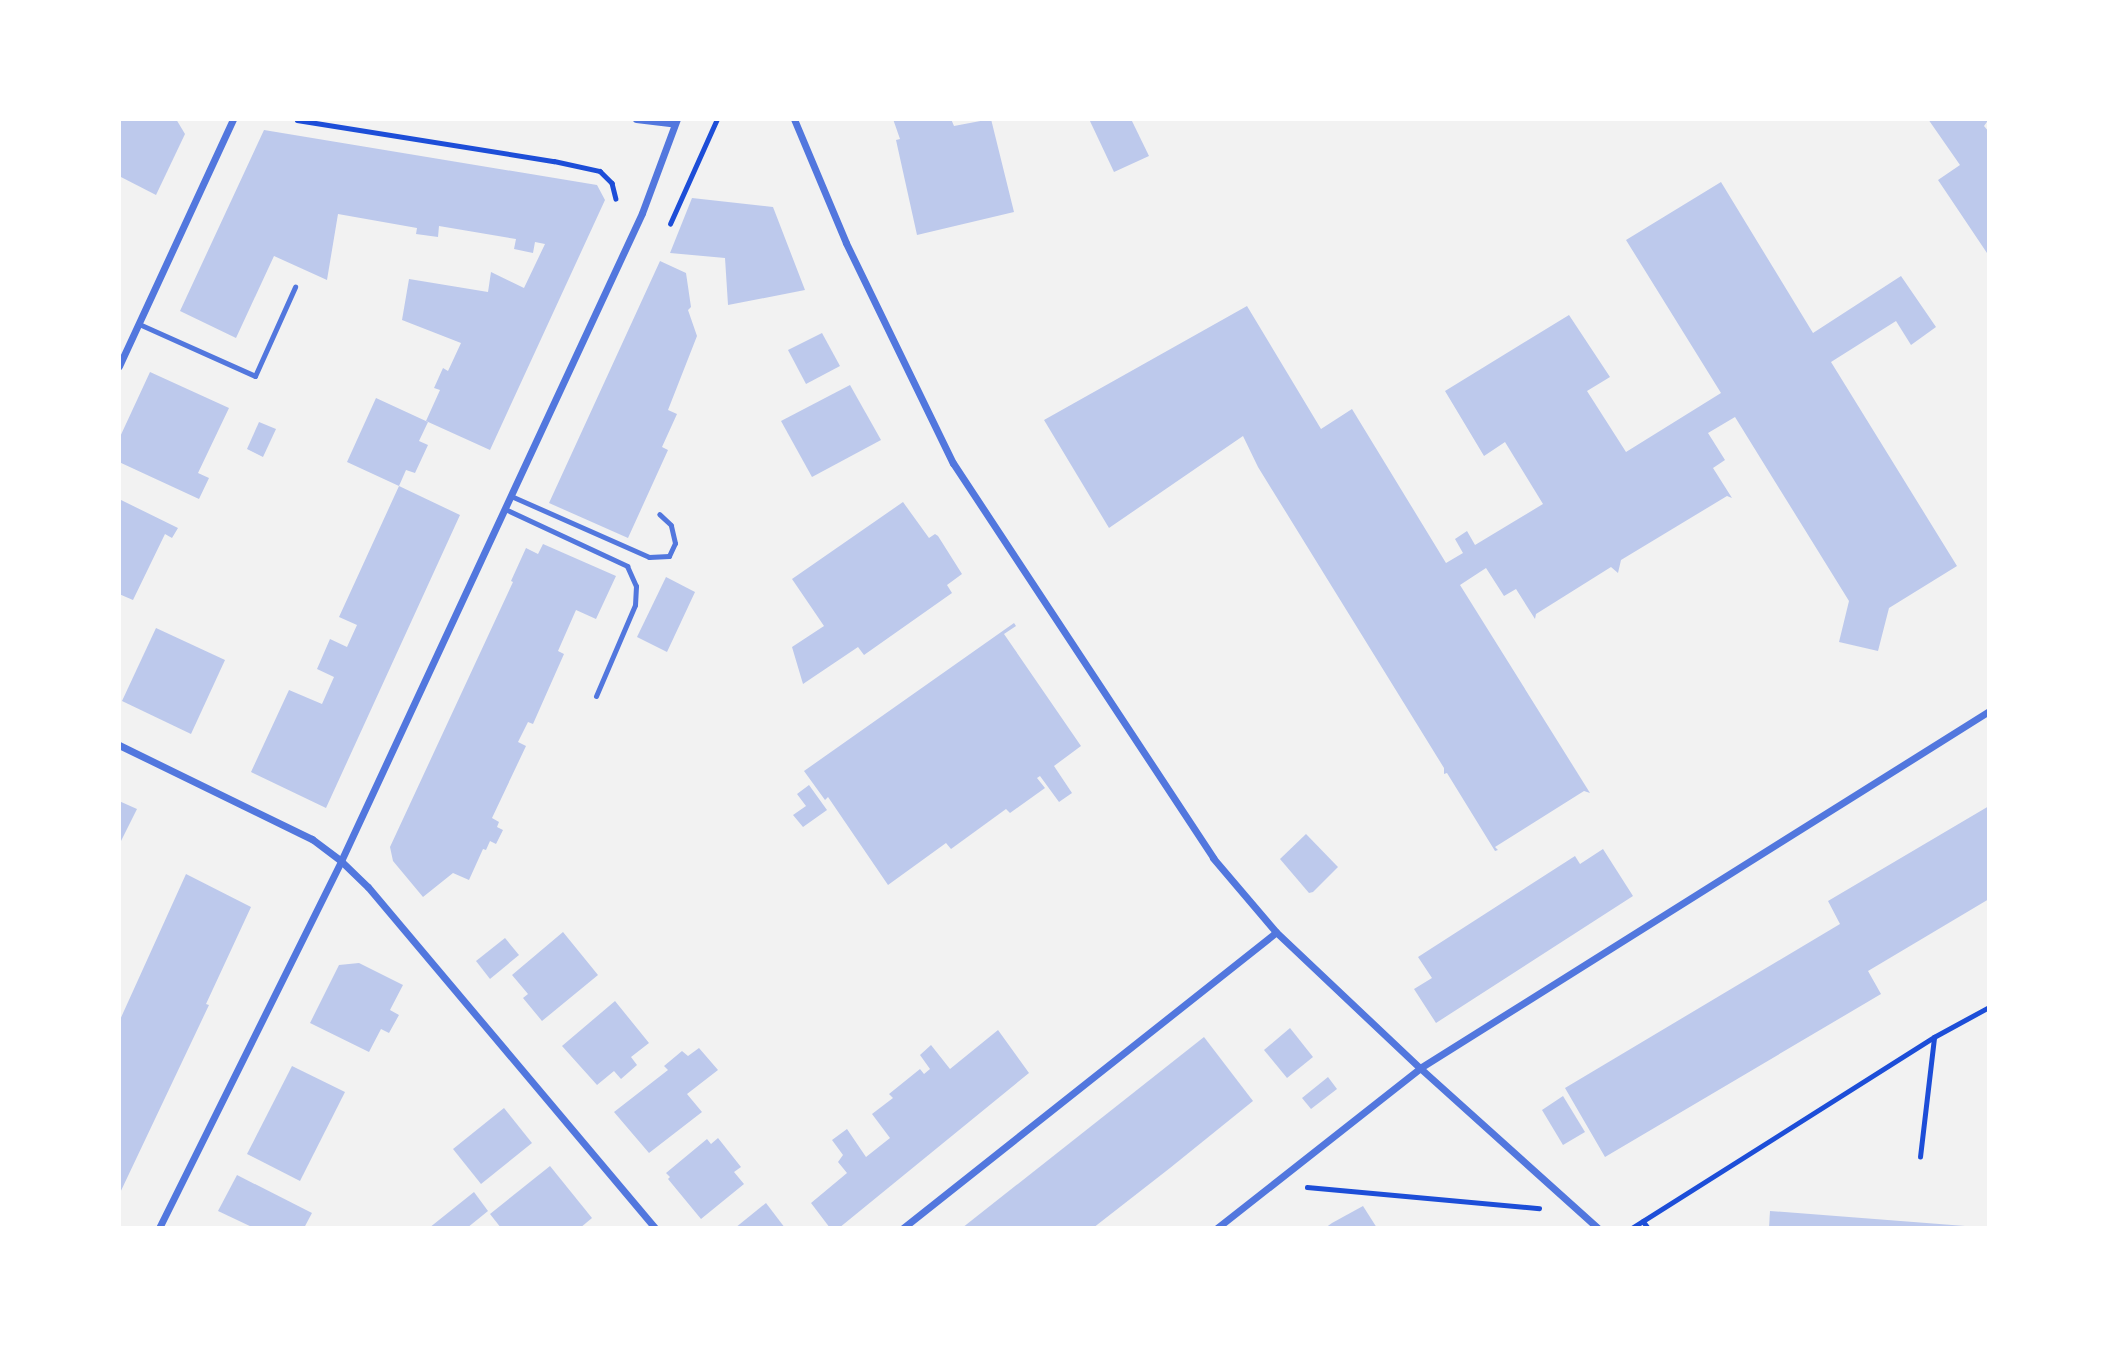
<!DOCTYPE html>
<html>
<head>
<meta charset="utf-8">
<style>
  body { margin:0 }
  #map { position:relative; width:2108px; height:1347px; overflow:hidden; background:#f2f2f2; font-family:Quicksand,sans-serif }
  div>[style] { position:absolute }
  .building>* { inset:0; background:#bdc9ec }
  .path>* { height:4.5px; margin:-2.25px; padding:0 2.25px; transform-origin:2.25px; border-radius:2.25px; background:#1d4ed8 }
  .service>* { height:5px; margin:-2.5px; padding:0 2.5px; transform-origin:2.5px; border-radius:2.5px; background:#5277de }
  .minor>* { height:7px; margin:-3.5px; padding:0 3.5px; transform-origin:3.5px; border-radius:3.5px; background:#5277de }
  span { translate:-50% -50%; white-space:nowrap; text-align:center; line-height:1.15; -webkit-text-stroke:6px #fff; paint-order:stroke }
  .frame { position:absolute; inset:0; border:121px solid #fff; pointer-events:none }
</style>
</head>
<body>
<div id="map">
  <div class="building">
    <i style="clip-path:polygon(119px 119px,176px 119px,185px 134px,156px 195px,119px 176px)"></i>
    <i style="clip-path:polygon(893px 119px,951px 119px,954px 126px,991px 119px,1014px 212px,917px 235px,896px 140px,900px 139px)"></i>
    <i style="clip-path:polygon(1089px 119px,1131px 119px,1149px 156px,1114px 172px)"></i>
    <i style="clip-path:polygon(1928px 119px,1989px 119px,1984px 126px,1989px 132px,1989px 256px,1938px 180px,1960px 165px)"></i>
    <i style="clip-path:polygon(264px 130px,597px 185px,605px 200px,490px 450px,426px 421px,440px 390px,434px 388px,443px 368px,448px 371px,461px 343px,402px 320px,409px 279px,488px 292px,491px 272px,524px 288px,545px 244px,535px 242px,533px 253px,514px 249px,516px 239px,439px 226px,438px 237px,416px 234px,417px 228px,338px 214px,327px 280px,274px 256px,236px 338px,180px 311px)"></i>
    <i style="clip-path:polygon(1721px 182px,1813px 333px,1901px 276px,1936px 327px,1911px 345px,1896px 321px,1831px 362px,1957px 566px,1889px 608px,1878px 651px,1839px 642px,1849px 601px,1735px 417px,1708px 433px,1725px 460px,1713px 468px,1732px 498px,1727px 496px,1621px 560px,1618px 573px,1611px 567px,1536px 614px,1535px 619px,1516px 589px,1504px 596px,1486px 568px,1460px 585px,1590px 793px,1584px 791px,1495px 847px,1498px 850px,1495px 851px,1447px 773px,1444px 774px,1444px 768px,1258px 467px,1243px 436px,1109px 528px,1044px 420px,1247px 306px,1321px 429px,1352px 409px,1446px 563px,1463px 553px,1455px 539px,1467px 531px,1475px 545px,1543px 504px,1505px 442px,1484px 456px,1445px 391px,1569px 315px,1610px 377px,1587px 391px,1626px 452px,1721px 393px,1626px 240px)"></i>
    <i style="clip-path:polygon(692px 198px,773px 207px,805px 290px,728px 305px,725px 258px,670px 253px)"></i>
    <i style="clip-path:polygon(660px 261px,686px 273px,691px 307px,688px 310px,697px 336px,668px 410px,677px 414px,662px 447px,668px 450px,628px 538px,549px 503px)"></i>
    <i style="clip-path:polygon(822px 333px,840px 366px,806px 384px,788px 350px)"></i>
    <i style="clip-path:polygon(150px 372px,229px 408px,198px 473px,209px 478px,199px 499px,119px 462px,119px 439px)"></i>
    <i style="clip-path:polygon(850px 385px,881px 440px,812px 477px,781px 421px)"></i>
    <i style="clip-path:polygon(376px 398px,428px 422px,419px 441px,428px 445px,415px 473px,406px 470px,399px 486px,347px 462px)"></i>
    <i style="clip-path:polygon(259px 422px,276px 429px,263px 457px,247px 449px)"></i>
    <i style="clip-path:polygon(399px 486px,460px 515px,326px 808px,251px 772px,289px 690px,322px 704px,334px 677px,317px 669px,330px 639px,347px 647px,357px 625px,339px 617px)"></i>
    <i style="clip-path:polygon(119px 499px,178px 528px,172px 538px,165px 534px,133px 600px,119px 594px)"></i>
    <i style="clip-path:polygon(903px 502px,929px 538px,935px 534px,938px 536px,962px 574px,947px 585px,952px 593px,864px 655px,858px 647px,803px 684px,792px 647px,824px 626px,792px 579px)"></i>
    <i style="clip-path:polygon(543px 544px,616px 576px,596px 619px,576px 610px,558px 651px,564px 654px,533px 724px,528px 722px,518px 742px,526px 746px,492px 818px,499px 822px,497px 827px,503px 830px,496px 844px,490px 841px,486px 850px,483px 849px,469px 880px,453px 873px,423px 897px,393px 861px,390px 847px,513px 582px,511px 581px,526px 548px,538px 554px)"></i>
    <i style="clip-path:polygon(666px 577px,695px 592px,667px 652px,637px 637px)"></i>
    <i style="clip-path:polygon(1014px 623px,1016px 626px,1004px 634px,1081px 746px,1054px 766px,1072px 793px,1059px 802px,1040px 776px,1037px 778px,1045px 788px,1010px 813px,1006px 809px,951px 849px,946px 843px,888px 885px,828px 797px,825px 800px,804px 771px)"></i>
    <i style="clip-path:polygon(156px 628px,225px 660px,191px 734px,122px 701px)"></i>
    <i style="clip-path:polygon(809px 785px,827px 810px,803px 827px,793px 815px,806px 806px,797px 794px)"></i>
    <i style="clip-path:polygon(119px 801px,137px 809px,119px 845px)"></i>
    <i style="clip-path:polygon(1989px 806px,1989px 899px,1868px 971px,1881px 994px,1605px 1157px,1565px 1088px,1840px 924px,1828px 901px)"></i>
    <i style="clip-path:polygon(1306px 834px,1338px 867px,1313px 892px,1309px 893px,1280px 859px)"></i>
    <i style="clip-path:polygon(1603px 849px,1633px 896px,1436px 1023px,1414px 989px,1432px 978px,1418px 957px,1575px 856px,1580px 864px)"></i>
    <i style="clip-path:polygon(186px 874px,251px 907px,206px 1004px,209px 1005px,119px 1195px,119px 1022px)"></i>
    <i style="clip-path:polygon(563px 932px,598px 975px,542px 1021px,523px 998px,528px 994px,512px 975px)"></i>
    <i style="clip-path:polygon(505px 938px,519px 955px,490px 979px,476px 961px)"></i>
    <i style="clip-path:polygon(359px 963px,403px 985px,390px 1010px,399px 1015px,389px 1033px,381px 1029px,369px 1052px,310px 1023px,339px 965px)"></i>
    <i style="clip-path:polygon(615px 1001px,649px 1043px,631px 1057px,637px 1065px,621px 1079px,614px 1071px,597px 1085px,562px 1046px)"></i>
    <i style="clip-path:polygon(1290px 1028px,1313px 1057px,1287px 1078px,1264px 1050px)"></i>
    <i style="clip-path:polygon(998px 1030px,1029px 1073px,839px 1228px,830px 1228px,811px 1203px,847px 1173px,838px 1162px,843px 1155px,832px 1140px,847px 1129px,866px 1157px,890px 1138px,872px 1114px,893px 1098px,889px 1094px,920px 1069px,924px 1074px,930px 1069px,920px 1055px,931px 1045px,950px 1069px)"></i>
    <i style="clip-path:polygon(1204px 1037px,1253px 1101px,1170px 1168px,1093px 1228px,962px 1228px)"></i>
    <i style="clip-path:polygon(699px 1048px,718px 1070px,687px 1094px,702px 1112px,649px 1153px,614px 1112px,668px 1070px,664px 1066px,682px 1051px,688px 1056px)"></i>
    <i style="clip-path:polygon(292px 1066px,345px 1092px,300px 1181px,247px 1154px)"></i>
    <i style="clip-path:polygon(1328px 1077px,1337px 1089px,1311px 1109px,1302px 1098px)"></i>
    <i style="clip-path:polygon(1563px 1096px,1585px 1132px,1563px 1145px,1542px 1110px)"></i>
    <i style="clip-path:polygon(504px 1108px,532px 1143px,481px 1184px,453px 1149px)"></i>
    <i style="clip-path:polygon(718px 1138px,741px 1167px,734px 1172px,744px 1184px,701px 1219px,668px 1179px,670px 1177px,666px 1173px,707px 1139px,711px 1144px)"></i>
    <i style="clip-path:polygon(550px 1166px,592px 1218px,580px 1228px,501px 1228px,490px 1214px)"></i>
    <i style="clip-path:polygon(237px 1175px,312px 1213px,304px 1228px,254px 1228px,218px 1211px)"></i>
    <i style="clip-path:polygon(474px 1192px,488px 1211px,467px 1228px,429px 1228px)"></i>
    <i style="clip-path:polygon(766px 1203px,785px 1228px,735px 1228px)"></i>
    <i style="clip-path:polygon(1363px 1206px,1377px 1228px,1325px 1228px,1332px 1223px)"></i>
    <i style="clip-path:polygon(1770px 1211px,1965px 1226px,1965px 1228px,1769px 1228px)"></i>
  </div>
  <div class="path">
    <i style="left:297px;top:120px;width:260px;rotate:9.1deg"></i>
    <i style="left:554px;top:161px;width:47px;rotate:12.3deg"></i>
    <i style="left:600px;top:171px;width:17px;rotate:45deg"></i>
    <i style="left:612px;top:183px;width:16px;rotate:76deg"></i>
    <i style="left:670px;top:224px;width:115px;rotate:-65.9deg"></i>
    <i style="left:1920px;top:1157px;width:120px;rotate:-83.3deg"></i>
    <i style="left:1307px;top:1187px;width:233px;rotate:5.2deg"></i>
    <i style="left:1643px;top:1221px;width:9px;rotate:54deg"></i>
    <i style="left:1632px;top:1228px;width:357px;rotate:-32.3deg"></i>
    <i style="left:1934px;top:1037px;width:63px;rotate:-28.6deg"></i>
  </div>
  <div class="service">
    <i style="left:139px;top:324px;width:127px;rotate:24.1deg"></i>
    <i style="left:255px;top:376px;width:98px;rotate:-65.8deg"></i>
    <i style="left:511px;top:496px;width:151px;rotate:23.8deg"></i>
    <i style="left:649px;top:557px;width:20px;rotate:-3deg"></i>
    <i style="left:669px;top:556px;width:14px;rotate:-65deg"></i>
    <i style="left:675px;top:543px;width:18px;rotate:-103deg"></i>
    <i style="left:671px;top:525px;width:16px;rotate:-137deg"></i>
    <i style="left:505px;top:509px;width:135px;rotate:25deg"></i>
    <i style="left:627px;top:566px;width:22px;rotate:66deg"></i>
    <i style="left:636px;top:586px;width:19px;rotate:93deg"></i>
    <i style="left:635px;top:605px;width:99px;rotate:113.2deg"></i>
  </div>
  <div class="minor">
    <i style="left:636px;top:119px;width:38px;rotate:7deg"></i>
    <i style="left:794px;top:119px;width:134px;rotate:67.2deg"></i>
    <i style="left:846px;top:243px;width:245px;rotate:64.1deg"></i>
    <i style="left:953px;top:463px;width:473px;rotate:56.6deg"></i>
    <i style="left:1213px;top:858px;width:97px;rotate:49.6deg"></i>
    <i style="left:1276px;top:932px;width:198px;rotate:43.4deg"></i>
    <i style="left:1420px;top:1068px;width:239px;rotate:42deg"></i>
    <i style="left:119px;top:366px;width:272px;rotate:-65.2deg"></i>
    <i style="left:119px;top:745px;width:215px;rotate:26deg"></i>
    <i style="left:312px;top:839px;width:36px;rotate:37deg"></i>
    <i style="left:341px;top:861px;width:37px;rotate:44deg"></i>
    <i style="left:368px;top:887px;width:446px;rotate:49.9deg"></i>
    <i style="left:159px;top:1228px;width:410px;rotate:-63.6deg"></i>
    <i style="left:341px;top:861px;width:714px;rotate:-65.08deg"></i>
    <i style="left:642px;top:213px;width:100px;rotate:-69.6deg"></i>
    <i style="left:903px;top:1228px;width:476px;rotate:-38.4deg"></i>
    <i style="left:1217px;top:1228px;width:258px;rotate:-38.2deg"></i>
    <i style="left:1420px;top:1068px;width:672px;rotate:-32.1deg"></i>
  </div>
  <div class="frame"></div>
</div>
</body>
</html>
